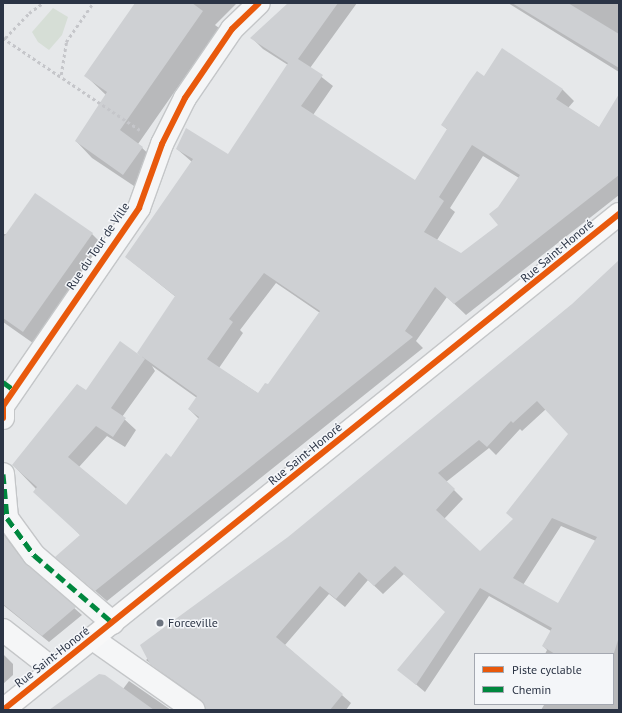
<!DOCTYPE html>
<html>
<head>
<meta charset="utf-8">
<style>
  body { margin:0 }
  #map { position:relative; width:622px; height:713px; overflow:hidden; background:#e6e8ea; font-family:"PT Sans",sans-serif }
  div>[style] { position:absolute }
  .green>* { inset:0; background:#d6ded6 }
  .shadow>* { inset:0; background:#0003 }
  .building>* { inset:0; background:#ced0d3 }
  .path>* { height:2.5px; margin-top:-1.25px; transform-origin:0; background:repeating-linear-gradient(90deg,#c5c6ca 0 3px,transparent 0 6px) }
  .roads { filter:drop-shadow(1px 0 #c4c6c8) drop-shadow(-1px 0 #c4c6c8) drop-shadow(0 1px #c4c6c8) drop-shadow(0 -1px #c4c6c8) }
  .street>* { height:22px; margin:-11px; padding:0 11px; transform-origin:11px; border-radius:11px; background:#f5f6f7 }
  .secondary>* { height:22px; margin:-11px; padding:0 11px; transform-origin:11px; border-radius:11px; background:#f8f8f8 }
  .quiet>* { height:5px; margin-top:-2.5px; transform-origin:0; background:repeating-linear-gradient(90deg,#00873e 0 10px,transparent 0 15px) }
  .cycleway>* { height:6px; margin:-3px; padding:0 3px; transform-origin:3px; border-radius:3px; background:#e8590c }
  .dots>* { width:11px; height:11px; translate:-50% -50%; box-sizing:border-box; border:2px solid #f4f6f9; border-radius:50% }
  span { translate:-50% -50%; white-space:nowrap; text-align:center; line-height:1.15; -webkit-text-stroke:3px #f4f6f9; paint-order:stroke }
  .street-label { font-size:12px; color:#2b3445 }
  .poi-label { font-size:12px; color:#2b3445 }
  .left { translate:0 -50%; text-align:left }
  .frame { position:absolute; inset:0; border:4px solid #2b3445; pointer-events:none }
  .legend { position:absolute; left:474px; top:653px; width:140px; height:52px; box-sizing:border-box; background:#f4f6f9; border:1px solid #a4a8b1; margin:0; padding:5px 7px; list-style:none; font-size:12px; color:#2b3445 }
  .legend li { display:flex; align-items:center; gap:8px; height:20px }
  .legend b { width:20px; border:1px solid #a4a8b1 }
</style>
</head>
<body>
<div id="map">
  <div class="green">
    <i style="clip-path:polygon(53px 8px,68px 17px,62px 35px,49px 50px,38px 42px,32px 32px)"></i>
  </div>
  <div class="shadow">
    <i style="clip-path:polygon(136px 3px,237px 3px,215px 25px,219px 28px,138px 144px,159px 164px,140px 190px,92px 158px,76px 141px,106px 95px,86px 76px)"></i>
    <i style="clip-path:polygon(evenodd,289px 3px,357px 3px,310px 68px,333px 86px,313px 115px,415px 181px,448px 130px,442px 125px,484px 77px,502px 50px,563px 90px,574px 101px,568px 108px,600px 128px,619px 96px,619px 195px,466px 315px,447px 297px,416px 341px,423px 348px,107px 601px,56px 557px,81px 536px,13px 465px,86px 392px,142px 357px,138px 353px,176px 297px,126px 257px,192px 162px,177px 149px,229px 156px,288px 65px,263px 49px,252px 38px,289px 3px,483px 156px,519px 178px,499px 208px,499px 225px,461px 254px,437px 240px,455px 212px,450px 208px,483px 156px,289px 3px,276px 283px,320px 313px,268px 386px,259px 394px,219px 368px,243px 333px,240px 330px,276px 283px,289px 3px,152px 366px,197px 398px,189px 409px,199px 419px,171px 458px,127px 506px,79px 467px,107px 436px,125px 447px,136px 430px,122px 417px,155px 371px,152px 366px)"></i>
    <i style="clip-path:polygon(508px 3px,619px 3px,619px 72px)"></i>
    <i style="clip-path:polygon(3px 234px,92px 234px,109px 251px,40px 348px,3px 322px)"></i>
    <i style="clip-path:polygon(evenodd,619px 262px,619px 710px,541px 710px,544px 705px,542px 704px,613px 704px,613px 654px,545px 654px,547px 650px,543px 646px,551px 631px,489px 596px,425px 692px,399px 670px,446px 612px,404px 574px,383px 594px,368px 580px,345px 607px,329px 594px,285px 645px,351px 703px,346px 710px,207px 710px,207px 707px,146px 660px,288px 538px,573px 304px,619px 262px,546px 409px,569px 434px,514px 519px,480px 553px,444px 519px,463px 499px,446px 482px,489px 448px,496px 455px,520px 429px,522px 431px,546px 409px,619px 262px,561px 526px,596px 541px,558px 604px,523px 585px,561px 526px)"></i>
    <i style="clip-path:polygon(3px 532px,29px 568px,82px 615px,49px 642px,3px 605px)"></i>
    <i style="clip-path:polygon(3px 654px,13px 664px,13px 675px,3px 684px)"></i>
    <i style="clip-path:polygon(129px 681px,171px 710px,50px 710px,123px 689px)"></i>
  </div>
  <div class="building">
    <i style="clip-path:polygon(135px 3px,192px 3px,203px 11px,120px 130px,143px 147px,123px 175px,75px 141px,107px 92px,84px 76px)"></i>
    <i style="clip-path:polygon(evenodd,288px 3px,338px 3px,298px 59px,323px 75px,301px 106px,415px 180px,447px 129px,441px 125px,469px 82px,477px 71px,484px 76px,502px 48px,563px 89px,556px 99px,599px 127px,619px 94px,619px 175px,454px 304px,435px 287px,405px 331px,413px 337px,95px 591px,55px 557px,80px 535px,33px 492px,37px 487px,12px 465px,77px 384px,86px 390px,120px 341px,145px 359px,111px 408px,126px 418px,113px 437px,96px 426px,68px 457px,126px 505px,166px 453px,171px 457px,199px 417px,188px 409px,197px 396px,137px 353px,175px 296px,125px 257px,193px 159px,176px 149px,186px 128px,228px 154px,288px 63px,250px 38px,288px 3px,472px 145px,520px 175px,498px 207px,489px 214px,498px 225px,461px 253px,424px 232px,444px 201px,439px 197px,472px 145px,288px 3px,264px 273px,320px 311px,268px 384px,265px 383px,258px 393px,207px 359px,233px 322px,229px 319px,264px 273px)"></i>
    <i style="clip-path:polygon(512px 3px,568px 3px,619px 34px,619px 68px)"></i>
    <i style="clip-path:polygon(35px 193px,93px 233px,23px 332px,3px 318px,3px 238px)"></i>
    <i style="clip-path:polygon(evenodd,619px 260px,619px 637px,613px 656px,555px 654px,542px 646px,552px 628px,480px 588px,416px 685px,397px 670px,445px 612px,395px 566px,374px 586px,359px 572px,336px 599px,320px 586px,276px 637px,343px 694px,330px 710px,206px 710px,201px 700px,150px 664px,140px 645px,288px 537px,572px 304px,619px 260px,537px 401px,568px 434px,506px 513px,513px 519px,480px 551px,436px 510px,455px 489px,438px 473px,479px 440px,487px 447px,511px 421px,513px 423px,537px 401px,619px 260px,552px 518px,597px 537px,558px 603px,513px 578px,552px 518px)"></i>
    <i style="clip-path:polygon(3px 534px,26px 564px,76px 607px,42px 636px,3px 604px)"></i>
    <i style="clip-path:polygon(99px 674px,105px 675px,154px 710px,49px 710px)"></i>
  </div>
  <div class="path">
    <i style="left:3px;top:38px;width:165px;rotate:33.9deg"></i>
    <i style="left:5px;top:38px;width:35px;rotate:-46deg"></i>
    <i style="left:29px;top:13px;width:17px;rotate:-36deg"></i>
    <i style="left:61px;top:75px;width:33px;rotate:-81deg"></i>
    <i style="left:66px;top:42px;width:47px;rotate:-55.3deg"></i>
  </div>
  <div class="roads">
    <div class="street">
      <i style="left:3px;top:418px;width:12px;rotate:-90deg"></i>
      <i style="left:3px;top:406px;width:240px;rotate:-55.5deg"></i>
      <i style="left:139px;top:208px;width:68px;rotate:-70.2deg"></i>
      <i style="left:162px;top:144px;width:51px;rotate:-63.4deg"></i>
      <i style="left:185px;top:98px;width:83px;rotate:-55.7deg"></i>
      <i style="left:232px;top:29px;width:37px;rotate:-44deg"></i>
      <i style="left:3px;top:474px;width:44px;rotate:84.8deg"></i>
      <i style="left:7px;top:518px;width:46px;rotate:53.9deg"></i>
      <i style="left:34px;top:555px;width:104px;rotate:40.7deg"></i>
      <i style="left:3px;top:630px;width:63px;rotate:38deg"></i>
      <i style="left:93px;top:639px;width:123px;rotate:35.1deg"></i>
    </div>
    <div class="secondary">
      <i style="left:3px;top:710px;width:791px;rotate:-38.84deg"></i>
    </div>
  </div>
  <div class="quiet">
    <i style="left:3px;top:382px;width:14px;rotate:36deg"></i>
    <i style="left:3px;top:474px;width:44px;rotate:84.8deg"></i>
    <i style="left:7px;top:518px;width:46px;rotate:53.9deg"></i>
    <i style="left:34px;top:555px;width:104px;rotate:40.7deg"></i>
  </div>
  <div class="cycleway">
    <i style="left:3px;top:418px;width:12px;rotate:-90deg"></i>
    <i style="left:3px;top:406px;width:240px;rotate:-55.5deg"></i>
    <i style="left:139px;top:208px;width:68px;rotate:-70.2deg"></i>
    <i style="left:162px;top:144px;width:51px;rotate:-63.4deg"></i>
    <i style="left:185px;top:98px;width:83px;rotate:-55.7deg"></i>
    <i style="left:232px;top:29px;width:37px;rotate:-44deg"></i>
    <i style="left:3px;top:710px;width:791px;rotate:-38.84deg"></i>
  </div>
  <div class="dots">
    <i style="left:160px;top:623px;background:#6c737f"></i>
  </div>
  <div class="street-label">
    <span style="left:98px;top:246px;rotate:-56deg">Rue du Tour de Ville</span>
    <span style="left:557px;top:251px;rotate:-40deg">Rue Saint-Honoré</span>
    <span style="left:305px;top:454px;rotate:-39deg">Rue Saint-Honoré</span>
    <span style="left:52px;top:657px;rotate:-38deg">Rue Saint-Honoré</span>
  </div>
  <div class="poi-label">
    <span class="left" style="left:168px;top:623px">Forceville</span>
  </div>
  <div class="frame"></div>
  <ul class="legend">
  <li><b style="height:5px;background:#e8590c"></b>Piste cyclable</li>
  <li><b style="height:5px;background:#00873e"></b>Chemin</li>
  </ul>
</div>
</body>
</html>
